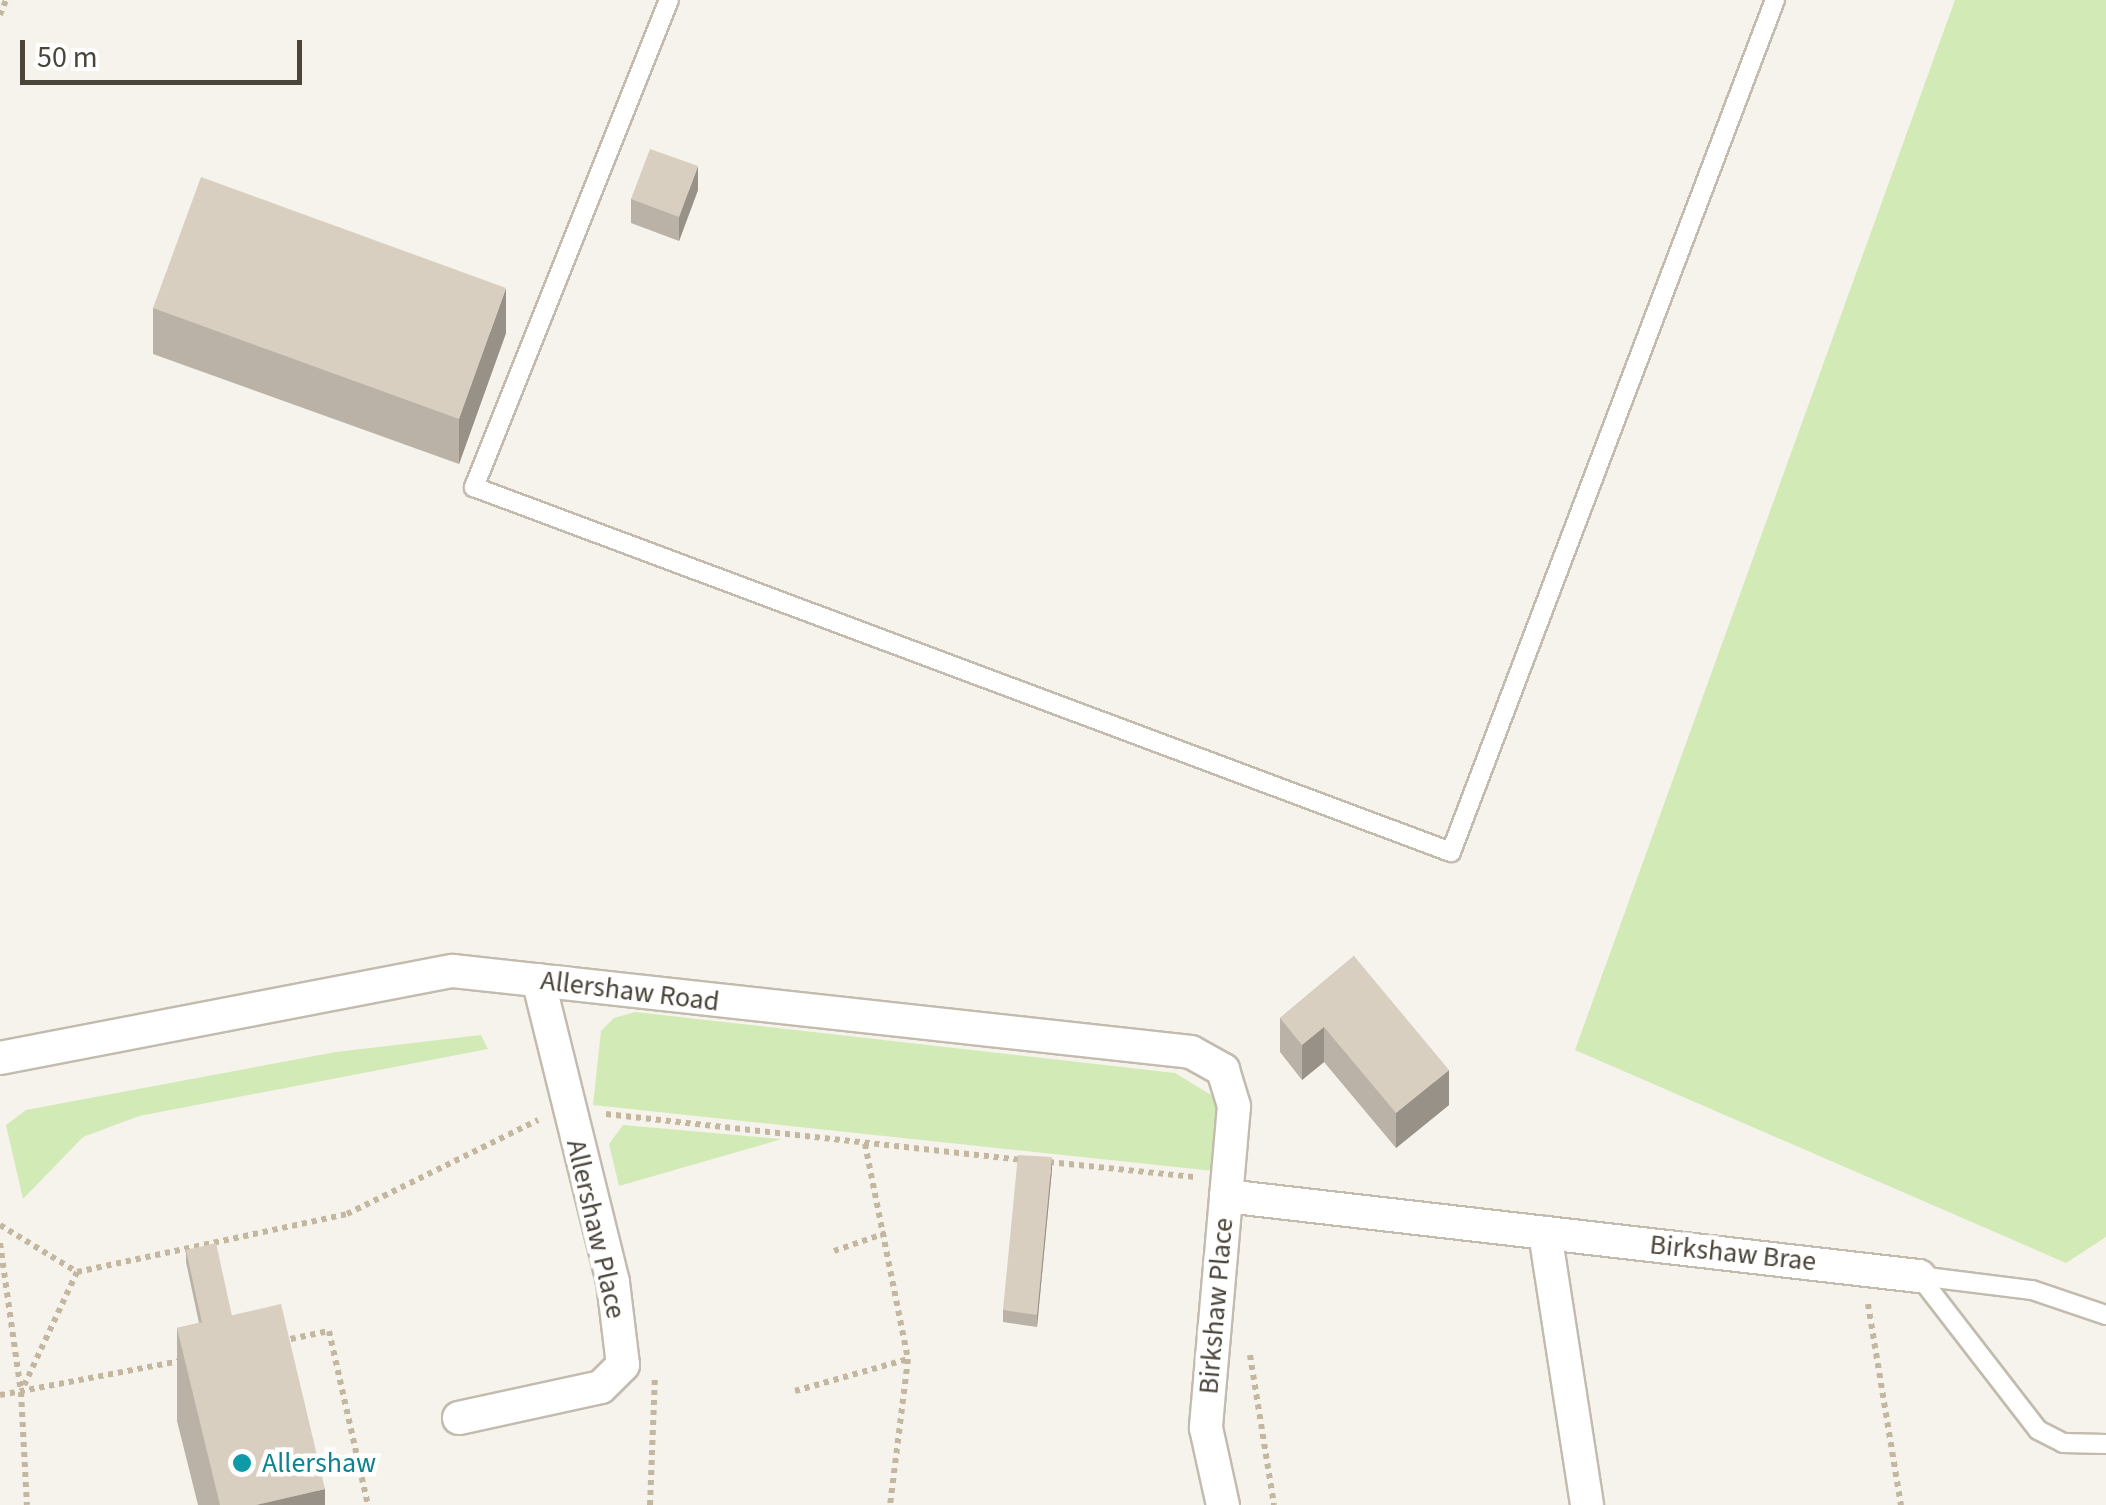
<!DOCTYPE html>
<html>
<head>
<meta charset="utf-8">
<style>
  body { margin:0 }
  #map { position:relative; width:2106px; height:1505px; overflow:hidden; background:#f6f3ec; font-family:"Source Sans 3",sans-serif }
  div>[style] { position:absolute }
  .green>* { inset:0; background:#d2eab5 }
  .path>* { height:6px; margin-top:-3px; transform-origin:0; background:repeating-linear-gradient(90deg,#c4b79f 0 5px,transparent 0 10px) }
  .roads { filter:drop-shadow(2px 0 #c2bbae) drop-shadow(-2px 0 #c2bbae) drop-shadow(0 2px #c2bbae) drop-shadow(0 -2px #c2bbae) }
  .lane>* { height:18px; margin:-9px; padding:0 9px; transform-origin:9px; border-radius:9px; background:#fff }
  .street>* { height:32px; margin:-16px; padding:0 16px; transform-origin:16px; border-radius:16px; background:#fff }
  .wall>* { inset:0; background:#bab2a6 }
  .shaded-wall>* { inset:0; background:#979187 }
  .building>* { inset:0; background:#d8cfc1 }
  .dots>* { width:28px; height:28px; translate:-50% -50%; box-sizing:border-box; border:5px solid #fff; border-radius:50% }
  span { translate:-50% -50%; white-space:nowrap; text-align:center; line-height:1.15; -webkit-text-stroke:9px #fff; paint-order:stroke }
  .street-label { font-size:28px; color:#4b4439 }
  .culture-label { font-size:28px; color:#0d838f }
  .left { translate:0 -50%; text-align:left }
  .scale { position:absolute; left:20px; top:40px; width:282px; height:45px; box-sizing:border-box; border:5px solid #4b4439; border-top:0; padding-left:12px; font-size:30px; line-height:35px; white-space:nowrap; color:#4b4439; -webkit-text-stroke:8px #fff; paint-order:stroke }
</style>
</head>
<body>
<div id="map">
  <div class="green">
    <i style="clip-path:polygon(1955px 0,2106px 0,2106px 1237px,2066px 1263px,1575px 1050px)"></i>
    <i style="clip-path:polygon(635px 1012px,1175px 1073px,1216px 1098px,1220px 1122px,1214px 1171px,593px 1105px,601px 1031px,614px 1018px)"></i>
    <i style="clip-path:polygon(481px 1035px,488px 1049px,139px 1116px,83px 1137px,23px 1199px,6px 1125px,26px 1110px,336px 1052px)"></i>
    <i style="clip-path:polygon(623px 1125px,782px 1139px,619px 1186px,609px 1144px)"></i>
  </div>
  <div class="path">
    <i style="left:0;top:15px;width:16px;rotate:-68deg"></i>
    <i style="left:606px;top:1114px;width:423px;rotate:6.3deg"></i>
    <i style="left:865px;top:1144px;width:219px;rotate:78.7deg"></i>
    <i style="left:908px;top:1359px;width:147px;rotate:97deg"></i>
    <i style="left:1049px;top:1162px;width:147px;rotate:5.9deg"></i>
    <i style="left:0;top:1225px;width:90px;rotate:31.4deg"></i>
    <i style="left:77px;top:1272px;width:128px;rotate:115deg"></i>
    <i style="left:0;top:1243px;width:150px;rotate:82deg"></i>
    <i style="left:21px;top:1392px;width:113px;rotate:87deg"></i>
    <i style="left:834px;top:1251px;width:55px;rotate:-19.1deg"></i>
    <i style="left:77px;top:1272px;width:276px;rotate:-12.1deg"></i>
    <i style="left:347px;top:1214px;width:213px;rotate:-26.2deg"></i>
    <i style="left:1868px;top:1304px;width:204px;rotate:80.7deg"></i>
    <i style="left:281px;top:1341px;width:49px;rotate:-11.8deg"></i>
    <i style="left:329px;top:1331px;width:178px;rotate:77.4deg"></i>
    <i style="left:1250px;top:1355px;width:152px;rotate:80.9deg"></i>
    <i style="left:795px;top:1391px;width:117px;rotate:-15.8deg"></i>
    <i style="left:0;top:1395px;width:188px;rotate:-10.7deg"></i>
    <i style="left:650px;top:1505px;width:128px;rotate:-87.8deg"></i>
  </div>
  <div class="roads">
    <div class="lane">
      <i style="left:669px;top:0;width:525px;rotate:111.82deg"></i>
      <i style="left:474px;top:487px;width:1043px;rotate:20.49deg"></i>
      <i style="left:1451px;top:852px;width:912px;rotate:-69.18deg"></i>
      <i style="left:1919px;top:1276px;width:195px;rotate:52.3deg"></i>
      <i style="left:2038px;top:1430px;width:28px;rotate:27deg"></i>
      <i style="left:2063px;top:1443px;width:43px;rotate:1.3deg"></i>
      <i style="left:1919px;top:1276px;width:114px;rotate:7.1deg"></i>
      <i style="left:2032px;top:1290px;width:78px;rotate:18.7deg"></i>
    </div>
    <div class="street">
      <i style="left:0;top:1058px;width:461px;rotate:-10.9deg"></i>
      <i style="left:453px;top:971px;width:742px;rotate:6.26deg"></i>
      <i style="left:1191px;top:1052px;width:37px;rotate:29deg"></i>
      <i style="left:1223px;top:1070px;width:38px;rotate:73deg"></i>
      <i style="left:1234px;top:1106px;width:323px;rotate:95deg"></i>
      <i style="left:1206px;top:1428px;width:79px;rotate:77.6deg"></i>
      <i style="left:1226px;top:1196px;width:698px;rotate:6.59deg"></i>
      <i style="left:1545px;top:1233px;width:275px;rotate:81.2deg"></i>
      <i style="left:459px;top:1418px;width:145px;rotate:-12.3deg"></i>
      <i style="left:601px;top:1387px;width:31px;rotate:-45deg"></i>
      <i style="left:623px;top:1365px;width:84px;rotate:-96.9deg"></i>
      <i style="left:613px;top:1282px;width:311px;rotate:-103.9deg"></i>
    </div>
  </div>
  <div class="wall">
    <i style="clip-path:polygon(698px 190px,679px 241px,631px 223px,631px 199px)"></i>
    <i style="clip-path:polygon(153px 308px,506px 333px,459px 464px,153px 354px)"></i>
    <i style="clip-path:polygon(1354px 956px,1449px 1105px,1396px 1148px,1324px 1062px,1302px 1080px,1280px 1052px,1280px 1018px)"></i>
    <i style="clip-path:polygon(1052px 1169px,1037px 1327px,1003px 1322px,1003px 1310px)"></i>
    <i style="clip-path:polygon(186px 1250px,232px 1316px,325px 1505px,198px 1505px,177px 1421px,177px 1328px,199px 1323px,186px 1262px)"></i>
  </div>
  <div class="shaded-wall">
    <i style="clip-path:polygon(698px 166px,698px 190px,679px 241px,679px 217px)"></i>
    <i style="clip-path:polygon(506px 288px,506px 333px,459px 464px,459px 419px)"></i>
    <i style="clip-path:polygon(1324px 1027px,1324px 1062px,1302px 1080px,1302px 1045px)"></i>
    <i style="clip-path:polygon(1449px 1070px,1449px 1105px,1396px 1148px,1396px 1113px)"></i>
    <i style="clip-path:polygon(1052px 1157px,1052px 1169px,1037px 1327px,1037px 1315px)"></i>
    <i style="clip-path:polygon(325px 1489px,325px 1505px,256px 1505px)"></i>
  </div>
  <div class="building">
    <i style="clip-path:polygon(650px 149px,698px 166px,679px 217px,631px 199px)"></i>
    <i style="clip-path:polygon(201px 177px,506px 288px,459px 419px,153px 308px)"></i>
    <i style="clip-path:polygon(1354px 956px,1449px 1070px,1396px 1113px,1324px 1027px,1302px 1045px,1280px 1018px)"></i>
    <i style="clip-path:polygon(1018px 1155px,1052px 1157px,1037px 1315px,1003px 1310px)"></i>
    <i style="clip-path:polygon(216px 1243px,232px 1316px,202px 1323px,186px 1250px)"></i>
    <i style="clip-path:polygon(281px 1304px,325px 1489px,256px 1505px,220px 1505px,177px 1328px)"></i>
  </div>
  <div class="dots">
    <i style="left:242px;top:1463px;background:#0f9aa8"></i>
  </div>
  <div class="street-label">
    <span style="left:630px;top:991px;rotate:7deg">Allershaw Road</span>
    <span style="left:596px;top:1229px;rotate:77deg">Allershaw Place</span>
    <span style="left:1733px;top:1253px;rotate:6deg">Birkshaw Brae</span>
    <span style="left:1216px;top:1306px;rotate:-85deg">Birkshaw Place</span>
  </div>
  <div class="culture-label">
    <span class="left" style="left:262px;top:1463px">Allershaw</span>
  </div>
  <div class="scale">50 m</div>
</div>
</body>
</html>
